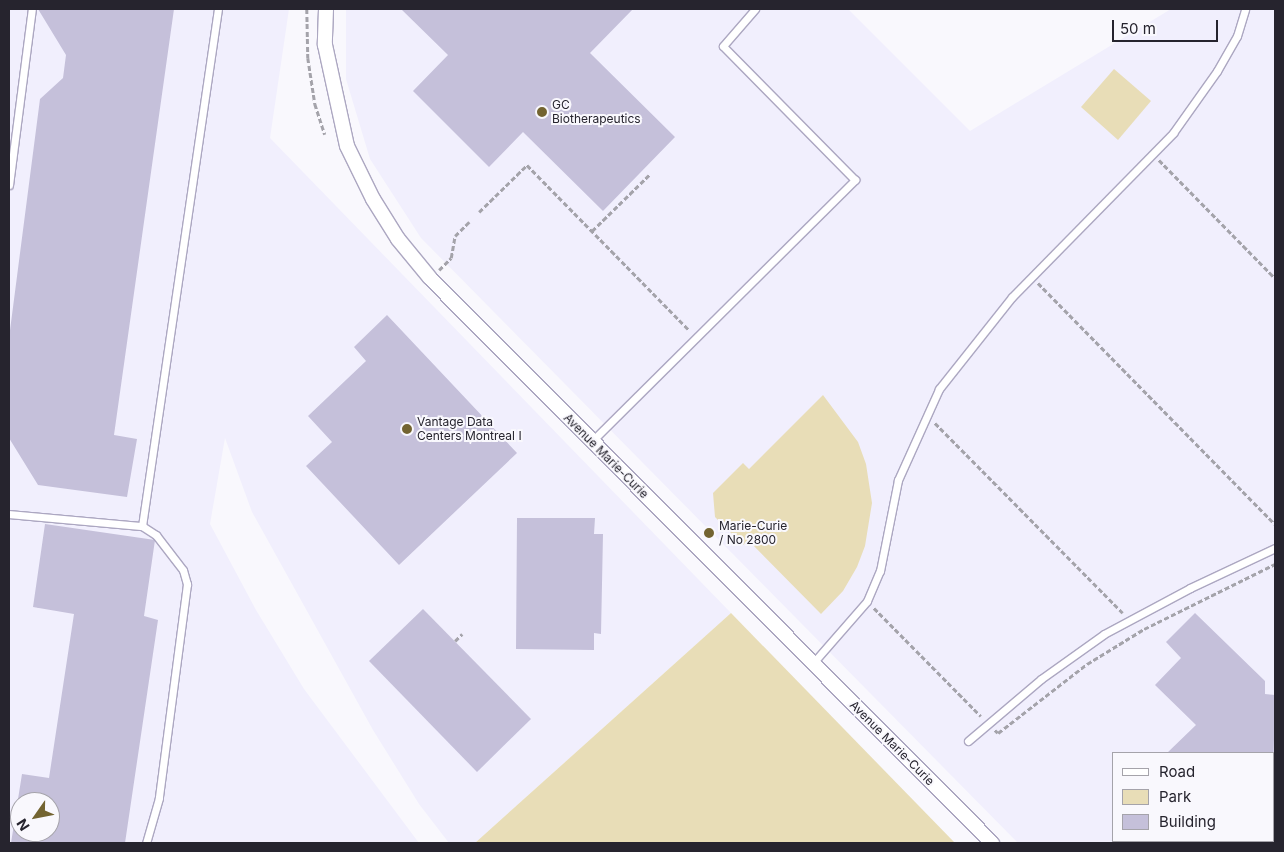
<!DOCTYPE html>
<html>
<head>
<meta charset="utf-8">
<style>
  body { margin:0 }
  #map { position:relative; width:1284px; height:852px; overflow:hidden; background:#f9f8fd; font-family:Inter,sans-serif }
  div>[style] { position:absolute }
  .built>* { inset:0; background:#f1effd }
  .green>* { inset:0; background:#e8ddb7 }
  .building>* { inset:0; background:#c5c0da }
  .path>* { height:2.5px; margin-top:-1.25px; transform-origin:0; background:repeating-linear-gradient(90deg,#a4a3aa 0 5px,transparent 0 7.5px) }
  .roads { filter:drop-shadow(1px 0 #aca7c1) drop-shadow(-1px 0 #aca7c1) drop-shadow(0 1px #aca7c1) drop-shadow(0 -1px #aca7c1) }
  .service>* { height:7px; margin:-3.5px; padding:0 3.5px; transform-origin:3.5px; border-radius:3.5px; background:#fff }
  .minor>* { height:14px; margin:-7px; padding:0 7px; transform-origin:7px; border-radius:7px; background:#fff }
  .dots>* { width:14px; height:14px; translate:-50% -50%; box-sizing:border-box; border:2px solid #f9f8fd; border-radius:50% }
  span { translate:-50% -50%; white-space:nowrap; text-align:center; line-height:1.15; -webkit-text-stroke:4px #f9f8fd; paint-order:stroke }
  .poi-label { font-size:12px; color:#26242e }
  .left { translate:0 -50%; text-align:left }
  .street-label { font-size:12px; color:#26242e }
  .frame { position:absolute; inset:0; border:10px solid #26242e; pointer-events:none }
  .legend { position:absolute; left:1112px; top:752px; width:162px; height:90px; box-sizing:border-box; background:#f9f8fd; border:1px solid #a5a3aa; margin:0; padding:6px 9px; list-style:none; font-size:15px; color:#26242e }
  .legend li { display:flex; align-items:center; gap:10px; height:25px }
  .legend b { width:25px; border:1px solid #a5a3aa }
  .north { position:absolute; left:10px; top:792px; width:50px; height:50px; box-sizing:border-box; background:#f9f8fd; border:1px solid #a5a3aa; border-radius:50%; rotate:237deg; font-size:14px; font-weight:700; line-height:20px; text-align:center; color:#26242e }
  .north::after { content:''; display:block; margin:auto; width:18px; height:22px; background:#736431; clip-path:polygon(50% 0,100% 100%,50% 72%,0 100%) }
  .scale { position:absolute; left:1112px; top:20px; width:106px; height:22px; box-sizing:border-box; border:2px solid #26242e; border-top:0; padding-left:6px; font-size:15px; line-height:18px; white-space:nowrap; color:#26242e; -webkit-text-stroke:4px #f9f8fd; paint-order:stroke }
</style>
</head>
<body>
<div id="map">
  <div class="built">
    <i style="clip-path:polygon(evenodd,9px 9px,289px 9px,270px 138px,731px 613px,475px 843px,449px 843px,419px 804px,373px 730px,252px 512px,225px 438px,210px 524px,256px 610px,304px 689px,419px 843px,9px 843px,9px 9px,20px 802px,50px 802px,50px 832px,20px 832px,20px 802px)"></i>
    <i style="clip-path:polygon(evenodd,346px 9px,848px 9px,970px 131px,1171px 9px,1275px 9px,1275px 843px,1018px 843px,421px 238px,370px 159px,346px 79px,346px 9px,1113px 753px,1273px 753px,1273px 841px,1113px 841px,1113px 753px)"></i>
  </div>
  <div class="green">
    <i style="clip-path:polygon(1114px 69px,1151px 101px,1118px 140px,1081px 107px)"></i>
    <i style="clip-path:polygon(823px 395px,858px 442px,866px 464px,872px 503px,865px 546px,857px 567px,843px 591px,821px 614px,748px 540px,743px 545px,715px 517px,713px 493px,743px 463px,749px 469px)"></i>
    <i style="clip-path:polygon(731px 613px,955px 843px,475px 843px)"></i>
  </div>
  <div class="building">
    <i style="clip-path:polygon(38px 9px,174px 9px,114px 435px,137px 439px,127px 497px,38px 485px,9px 438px,9px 338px,40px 99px,63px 78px,66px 55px)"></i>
    <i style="clip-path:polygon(401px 9px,633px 9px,590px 53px,675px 137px,603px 211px,523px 132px,489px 167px,413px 91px,448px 55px)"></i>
    <i style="clip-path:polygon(387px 315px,517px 453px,399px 565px,306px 466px,332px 442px,308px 416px,366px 361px,354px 347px)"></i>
    <i style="clip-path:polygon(517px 518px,595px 518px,594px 534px,603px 534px,601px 634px,594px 633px,594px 650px,516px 649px)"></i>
    <i style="clip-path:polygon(evenodd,45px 524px,155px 540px,144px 616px,158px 620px,125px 843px,11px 843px,22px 774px,49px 778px,74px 614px,33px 607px,45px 524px,20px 802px,50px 802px,50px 832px,20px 832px,20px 802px)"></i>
    <i style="clip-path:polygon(423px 609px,531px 719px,477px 772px,369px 661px)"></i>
    <i style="clip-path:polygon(1195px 613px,1265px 681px,1265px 694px,1275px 695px,1273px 786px,1273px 753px,1167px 753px,1196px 725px,1155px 685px,1181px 658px,1166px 642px)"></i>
    <i style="clip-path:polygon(1131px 841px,1186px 841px,1128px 843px)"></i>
  </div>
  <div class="path">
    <i style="left:307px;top:9px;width:49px;rotate:88.8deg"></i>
    <i style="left:308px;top:58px;width:47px;rotate:81.3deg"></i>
    <i style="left:315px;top:104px;width:32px;rotate:72deg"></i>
    <i style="left:1159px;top:160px;width:165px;rotate:45.5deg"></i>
    <i style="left:479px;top:212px;width:67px;rotate:-44.4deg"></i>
    <i style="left:527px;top:165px;width:231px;rotate:45.5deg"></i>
    <i style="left:592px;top:231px;width:80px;rotate:-44.5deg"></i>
    <i style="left:439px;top:270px;width:17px;rotate:-45deg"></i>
    <i style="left:451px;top:258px;width:22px;rotate:-80deg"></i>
    <i style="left:455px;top:236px;width:20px;rotate:-45deg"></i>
    <i style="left:1038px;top:283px;width:338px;rotate:45.5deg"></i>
    <i style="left:935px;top:423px;width:267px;rotate:45.3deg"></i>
    <i style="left:874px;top:608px;width:152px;rotate:45.3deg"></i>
    <i style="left:455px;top:641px;width:10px;rotate:-45deg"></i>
    <i style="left:995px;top:730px;width:4px;rotate:45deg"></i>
    <i style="left:998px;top:733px;width:113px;rotate:-37.8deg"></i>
    <i style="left:1087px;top:664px;width:67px;rotate:-31.6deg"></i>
    <i style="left:1144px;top:629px;width:146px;rotate:-26.4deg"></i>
  </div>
  <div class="roads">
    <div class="service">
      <i style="left:9px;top:185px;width:177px;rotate:-82.6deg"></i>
      <i style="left:592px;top:441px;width:371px;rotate:-44.8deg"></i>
      <i style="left:855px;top:180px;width:188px;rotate:-134.6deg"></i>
      <i style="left:723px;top:46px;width:49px;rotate:-49.1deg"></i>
      <i style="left:9px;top:514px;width:134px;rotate:5.2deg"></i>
      <i style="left:142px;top:526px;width:523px;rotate:-81.64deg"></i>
      <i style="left:142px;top:526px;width:17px;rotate:33deg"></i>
      <i style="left:156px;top:535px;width:44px;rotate:52.4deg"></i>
      <i style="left:183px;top:570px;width:15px;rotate:74deg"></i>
      <i style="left:187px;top:584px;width:216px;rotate:97.5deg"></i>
      <i style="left:159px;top:798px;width:47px;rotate:106.1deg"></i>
      <i style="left:813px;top:663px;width:82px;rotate:-48.9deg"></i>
      <i style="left:867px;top:601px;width:33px;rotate:-67deg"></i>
      <i style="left:880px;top:571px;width:93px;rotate:-78.8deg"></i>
      <i style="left:898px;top:480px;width:100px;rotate:-65.7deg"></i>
      <i style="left:939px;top:389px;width:117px;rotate:-51.6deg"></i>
      <i style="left:1012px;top:297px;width:230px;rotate:-45.5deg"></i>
      <i style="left:1173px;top:133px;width:76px;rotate:-54.6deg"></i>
      <i style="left:1217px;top:71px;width:40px;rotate:-60.3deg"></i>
      <i style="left:1237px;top:36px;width:28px;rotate:-73deg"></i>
      <i style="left:968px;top:741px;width:96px;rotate:-40.3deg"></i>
      <i style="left:1041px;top:679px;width:77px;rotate:-35.5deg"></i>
      <i style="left:1104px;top:634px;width:98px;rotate:-28.1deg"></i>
      <i style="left:1190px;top:588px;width:94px;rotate:-25.2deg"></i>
      <i style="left:1273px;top:837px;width:2px"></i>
      <i style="left:1233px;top:843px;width:4px;rotate:-27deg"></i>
    </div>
    <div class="minor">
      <i style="left:326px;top:9px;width:36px;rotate:92deg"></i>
      <i style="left:325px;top:45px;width:103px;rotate:77.7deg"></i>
      <i style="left:347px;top:146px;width:59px;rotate:63.9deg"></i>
      <i style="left:373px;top:199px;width:47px;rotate:58deg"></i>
      <i style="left:398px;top:239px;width:50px;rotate:50.6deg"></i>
      <i style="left:430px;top:278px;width:797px;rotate:45.15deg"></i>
    </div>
  </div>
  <div class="dots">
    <i style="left:542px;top:112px;background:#736431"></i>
    <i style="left:407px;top:429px;background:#736431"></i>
    <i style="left:709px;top:533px;background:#736431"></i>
  </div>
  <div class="poi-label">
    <span class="left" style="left:552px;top:112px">GC<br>Biotherapeutics</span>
    <span class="left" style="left:417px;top:429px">Vantage Data<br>Centers Montreal I</span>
    <span class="left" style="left:719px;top:533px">Marie-Curie<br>/ No 2800</span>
  </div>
  <div class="street-label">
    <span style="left:606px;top:456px;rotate:45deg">Avenue Marie-Curie</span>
    <span style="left:892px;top:743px;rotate:45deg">Avenue Marie-Curie</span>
  </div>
  <div class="frame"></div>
  <ul class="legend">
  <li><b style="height:6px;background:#fff"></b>Road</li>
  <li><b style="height:14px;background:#e8ddb7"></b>Park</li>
  <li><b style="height:14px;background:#c5c0da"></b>Building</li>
  </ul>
  <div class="north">N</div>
  <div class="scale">50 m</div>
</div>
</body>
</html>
